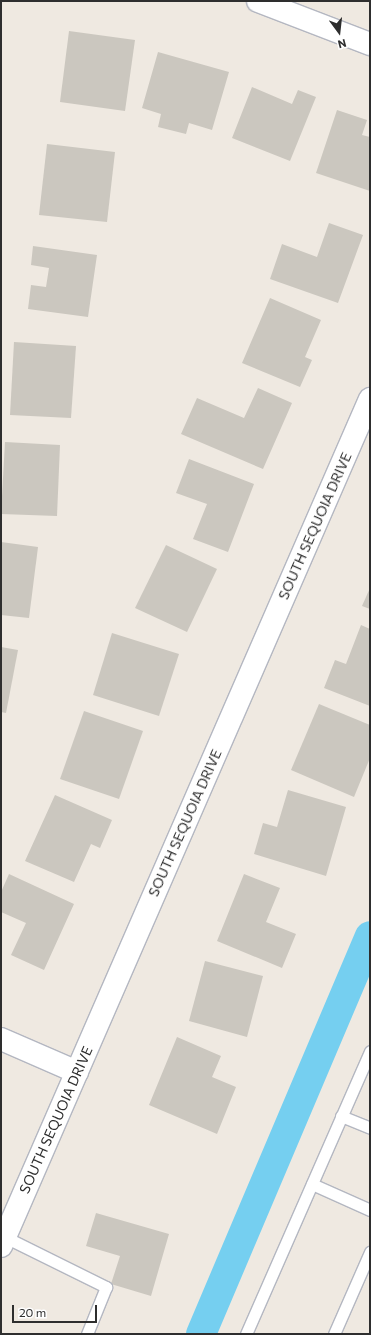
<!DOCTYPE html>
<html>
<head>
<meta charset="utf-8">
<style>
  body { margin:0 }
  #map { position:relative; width:371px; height:1335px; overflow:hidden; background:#efe9e1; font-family:Commissioner,sans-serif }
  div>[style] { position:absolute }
  .canal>* { height:30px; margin:-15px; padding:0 15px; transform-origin:15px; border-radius:15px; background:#75cff0 }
  .building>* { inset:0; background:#cbc7bf }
  .roads { filter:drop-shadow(1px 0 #b4b7c1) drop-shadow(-1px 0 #b4b7c1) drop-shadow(0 1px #b4b7c1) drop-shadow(0 -1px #b4b7c1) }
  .service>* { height:11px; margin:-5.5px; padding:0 5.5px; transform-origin:5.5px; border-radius:5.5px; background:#fff }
  .minor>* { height:22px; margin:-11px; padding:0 11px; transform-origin:11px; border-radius:11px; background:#fff }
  span { translate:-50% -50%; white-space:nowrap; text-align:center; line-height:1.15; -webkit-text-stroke:3px #fff; paint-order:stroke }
  .street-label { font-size:14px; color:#2e2e2e }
  .frame { position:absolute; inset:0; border:2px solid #2e2e2e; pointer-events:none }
  .north { position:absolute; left:319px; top:12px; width:40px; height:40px; -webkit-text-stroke:3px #fff; paint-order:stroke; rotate:165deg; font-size:11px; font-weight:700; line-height:16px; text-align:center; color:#2e2e2e }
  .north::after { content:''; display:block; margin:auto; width:14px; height:18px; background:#2e2e2e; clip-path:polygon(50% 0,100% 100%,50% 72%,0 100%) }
  .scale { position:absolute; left:12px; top:1305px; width:85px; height:18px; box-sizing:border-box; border:2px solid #2e2e2e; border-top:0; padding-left:5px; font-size:12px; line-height:14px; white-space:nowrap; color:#2e2e2e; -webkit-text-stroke:3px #fff; paint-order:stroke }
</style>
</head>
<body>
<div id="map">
  <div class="canal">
    <i style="left:201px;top:1334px;width:432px;rotate:-67deg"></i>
  </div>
  <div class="building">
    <i style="clip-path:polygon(69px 31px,135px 40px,125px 111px,60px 102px)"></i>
    <i style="clip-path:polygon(158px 52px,229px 72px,212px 130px,189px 123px,186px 134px,158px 127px,161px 114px,142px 108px)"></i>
    <i style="clip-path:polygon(252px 87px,292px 104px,298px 90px,316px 97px,290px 161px,232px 138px)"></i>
    <i style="clip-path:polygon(337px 110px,367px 120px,362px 135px,370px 137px,370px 191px,316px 173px)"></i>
    <i style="clip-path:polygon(47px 144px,115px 152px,107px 222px,39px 215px)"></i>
    <i style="clip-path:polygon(329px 223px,363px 235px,338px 303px,270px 279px,282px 244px,317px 257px)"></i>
    <i style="clip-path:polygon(33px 246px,97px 255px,88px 317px,28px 309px,31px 285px,46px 287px,49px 268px,31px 265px)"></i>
    <i style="clip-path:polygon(270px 298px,321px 320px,305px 357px,312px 360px,300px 387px,242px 363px)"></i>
    <i style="clip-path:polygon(14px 342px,76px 346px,71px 418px,10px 415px)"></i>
    <i style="clip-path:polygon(258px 388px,292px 403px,263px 469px,181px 434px,197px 398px,244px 418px)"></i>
    <i style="clip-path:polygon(5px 442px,60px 445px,57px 516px,1px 514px)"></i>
    <i style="clip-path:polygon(189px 459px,254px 484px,228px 552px,193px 539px,207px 504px,176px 493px)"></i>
    <i style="clip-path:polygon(1px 542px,38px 547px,29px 618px,1px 615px)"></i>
    <i style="clip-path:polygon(166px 545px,217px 569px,187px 632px,135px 608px)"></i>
    <i style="clip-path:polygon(370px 588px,370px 609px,362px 606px)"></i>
    <i style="clip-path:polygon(361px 625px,370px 629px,370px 706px,324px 688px,335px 660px,346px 664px)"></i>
    <i style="clip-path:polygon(112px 633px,179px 654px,159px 716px,93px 695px)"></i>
    <i style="clip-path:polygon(1px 647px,18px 650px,6px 713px,1px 712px)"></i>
    <i style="clip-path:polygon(319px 704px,370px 725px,370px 758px,354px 797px,291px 770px)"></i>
    <i style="clip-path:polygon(84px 711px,143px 731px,119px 799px,60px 779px)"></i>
    <i style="clip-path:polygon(288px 790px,346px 807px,326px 876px,254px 854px,263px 823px,277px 827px)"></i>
    <i style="clip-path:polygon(55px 795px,112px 820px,100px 848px,91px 844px,74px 882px,25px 861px)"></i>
    <i style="clip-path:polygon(9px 874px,74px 904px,44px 970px,11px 955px,26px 923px,1px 912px,1px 892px)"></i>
    <i style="clip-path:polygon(244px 874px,280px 888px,266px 922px,296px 934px,282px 968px,217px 941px)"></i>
    <i style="clip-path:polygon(205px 961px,263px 976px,247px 1037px,189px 1021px)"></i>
    <i style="clip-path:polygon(177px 1037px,221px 1056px,212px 1077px,236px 1087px,217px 1134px,149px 1105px)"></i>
    <i style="clip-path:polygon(96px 1213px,169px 1234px,151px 1296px,111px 1284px,120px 1256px,86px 1246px)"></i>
  </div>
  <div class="roads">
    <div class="service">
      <i style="left:341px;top:1116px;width:31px;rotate:22deg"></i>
      <i style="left:312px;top:1184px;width:64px;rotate:24.1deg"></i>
      <i style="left:5px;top:1237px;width:113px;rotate:26.3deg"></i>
      <i style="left:106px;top:1287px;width:51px;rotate:112deg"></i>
      <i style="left:246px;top:1334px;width:309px;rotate:-66.3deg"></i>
      <i style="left:334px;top:1334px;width:90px;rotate:-66.3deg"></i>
    </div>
    <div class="minor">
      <i style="left:258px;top:1px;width:120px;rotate:21deg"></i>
      <i style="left:1px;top:1039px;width:83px;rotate:23.5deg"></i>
      <i style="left:1px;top:1246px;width:924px;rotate:-66.46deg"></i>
    </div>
  </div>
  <div class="street-label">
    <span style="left:315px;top:526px;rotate:-66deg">SOUTH SEQUOIA DRIVE</span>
    <span style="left:185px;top:823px;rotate:-66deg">SOUTH SEQUOIA DRIVE</span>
    <span style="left:56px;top:1120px;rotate:-66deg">SOUTH SEQUOIA DRIVE</span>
  </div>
  <div class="frame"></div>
  <div class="north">N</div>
  <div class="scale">20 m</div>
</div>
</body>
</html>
